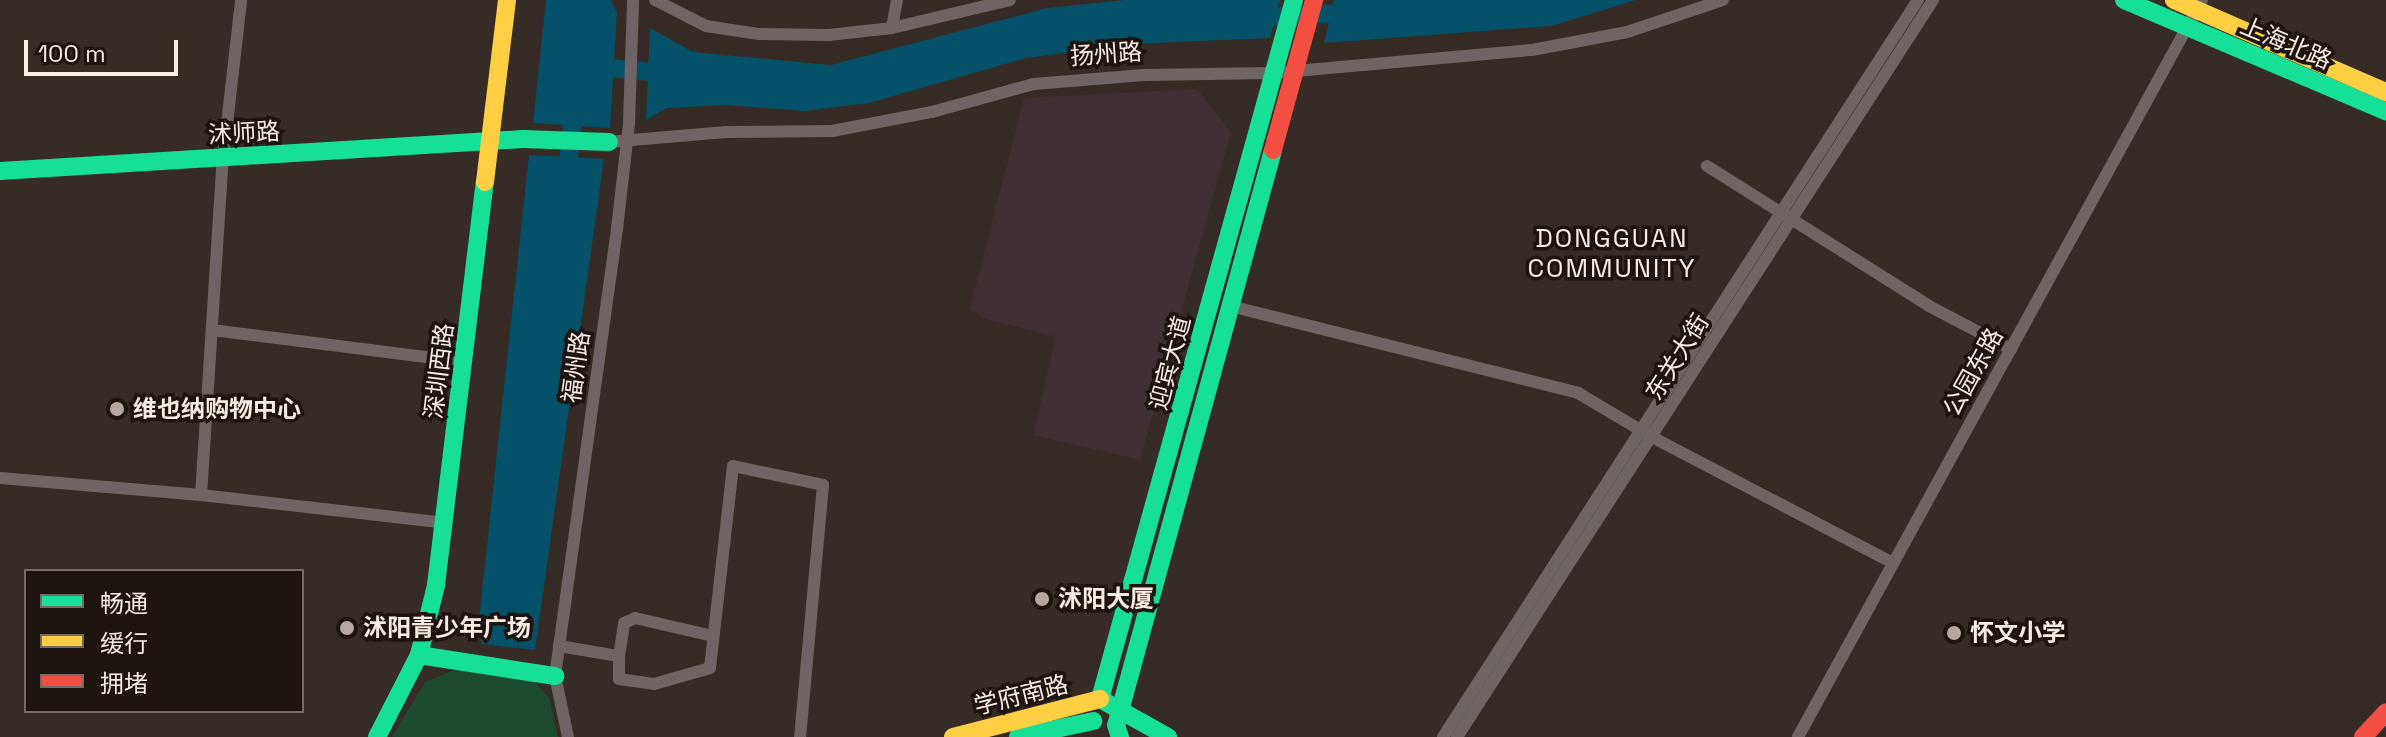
<!DOCTYPE html>
<html>
<head>
<meta charset="utf-8">
<style>
  body { margin:0 }
  #map { position:relative; width:2386px; height:737px; overflow:hidden; background:#372b25; font-family:"Space Grotesk","Noto Sans SC",sans-serif }
  div>[style] { position:absolute }
  .commercial>* { inset:0; background:#412f35 }
  .green>* { inset:0; background:#1d4b30 }
  .water>* { inset:0; background:#055169 }
  .river>* { height:18px; margin:-9px; padding:0 9px; transform-origin:9px; border-radius:9px; background:#055169 }
  .street>* { height:12px; margin:-6px; padding:0 6px; transform-origin:6px; border-radius:6px; background:#6e6463 }
  .fast>* { height:18px; margin:-9px; padding:0 9px; transform-origin:9px; border-radius:9px; background:#16e098 }
  .slow>* { height:18px; margin:-9px; padding:0 9px; transform-origin:9px; border-radius:9px; background:#ffcf43 }
  .jam>* { height:18px; margin:-9px; padding:0 9px; transform-origin:9px; border-radius:9px; background:#f24e42 }
  .dots>* { width:22px; height:22px; translate:-50% -50%; box-sizing:border-box; border:4px solid #1e140f; border-radius:50% }
  span { translate:-50% -50%; white-space:nowrap; text-align:center; line-height:1.15; -webkit-text-stroke:7px #1e140f; paint-order:stroke }
  .street-label { font-size:24px; color:#faebe4 }
  .poi-label { font-size:24px; color:#faebe4; font-weight:700 }
  .left { translate:0 -50%; text-align:left }
  .neighbourhood-label { font-size:26px; color:#faebe4; letter-spacing:2px }
  .legend { position:absolute; left:24px; top:569px; width:280px; height:144px; box-sizing:border-box; background:#1e140f; border:2px solid #766a64; margin:0; padding:10px 14px; list-style:none; font-size:24px; color:#faebe4 }
  .legend li { display:flex; align-items:center; gap:16px; height:40px }
  .legend b { width:40px; border:2px solid #766a64 }
  .scale { position:absolute; left:24px; top:40px; width:154px; height:36px; box-sizing:border-box; border:4px solid #faebe4; border-top:0; padding-left:10px; font-size:24px; line-height:28px; white-space:nowrap; color:#faebe4; -webkit-text-stroke:6px #1e140f; paint-order:stroke }
</style>
</head>
<body>
<div id="map">
  <div class="commercial">
    <i style="clip-path:polygon(1197px 89px,1231px 132px,1140px 460px,1033px 435px,1056px 337px,983px 318px,970px 308px,1024px 98px)"></i>
  </div>
  <div class="green">
    <i style="clip-path:polygon(462px 667px,530px 676px,549px 698px,558px 737px,392px 737px,425px 682px)"></i>
  </div>
  <div class="water">
    <i style="clip-path:polygon(546px 0,611px 0,617px 13px,610px 128px,533px 123px)"></i>
    <i style="clip-path:polygon(1125px 0,1280px 0,1270px 38px,1130px 44px,1026px 58px,869px 103px,805px 111px,726px 105px,667px 108px,646px 120px,650px 28px,693px 52px,831px 65px,1047px 8px)"></i>
    <i style="clip-path:polygon(1334px 0,1636px 0,1551px 26px,1324px 43px)"></i>
    <i style="clip-path:polygon(529px 155px,604px 159px,535px 650px,482px 644px,478px 629px)"></i>
  </div>
  <div class="river">
    <i style="left:1252px;top:18px;width:102px;rotate:-3.4deg"></i>
    <i style="left:590px;top:66px;width:82px;rotate:5.6deg"></i>
    <i style="left:566px;top:180px;width:79px;rotate:-83.4deg"></i>
  </div>
  <div class="street">
    <i style="left:655px;top:0;width:57px;rotate:27deg"></i>
    <i style="left:706px;top:26px;width:54px;rotate:8.6deg"></i>
    <i style="left:759px;top:34px;width:70px;rotate:0.8deg"></i>
    <i style="left:829px;top:35px;width:63px;rotate:-6.3deg"></i>
    <i style="left:892px;top:28px;width:121px;rotate:-13.3deg"></i>
    <i style="left:892px;top:28px;width:28px;rotate:-80deg"></i>
    <i style="left:609px;top:142px;width:117px;rotate:-4.9deg"></i>
    <i style="left:726px;top:132px;width:106px;rotate:-0.5deg"></i>
    <i style="left:832px;top:131px;width:102px;rotate:-10.8deg"></i>
    <i style="left:932px;top:112px;width:106px;rotate:-15.4deg"></i>
    <i style="left:1034px;top:84px;width:110px;rotate:-4.7deg"></i>
    <i style="left:1144px;top:75px;width:129px;rotate:-0.9deg"></i>
    <i style="left:1273px;top:73px;width:260px;rotate:-5.1deg"></i>
    <i style="left:1532px;top:50px;width:97px;rotate:-10.7deg"></i>
    <i style="left:1627px;top:32px;width:101px;rotate:-18.4deg"></i>
    <i style="left:1707px;top:166px;width:262px;rotate:32.2deg"></i>
    <i style="left:1929px;top:306px;width:93px;rotate:27.7deg"></i>
    <i style="left:1230px;top:306px;width:359px;rotate:14deg"></i>
    <i style="left:1578px;top:393px;width:86px;rotate:30.7deg"></i>
    <i style="left:1652px;top:437px;width:272px;rotate:27.6deg"></i>
    <i style="left:212px;top:330px;width:255px;rotate:7.2deg"></i>
    <i style="left:0;top:478px;width:202px;rotate:4.8deg"></i>
    <i style="left:201px;top:495px;width:246px;rotate:6.5deg"></i>
    <i style="left:201px;top:495px;width:337px;rotate:-86.3deg"></i>
    <i style="left:223px;top:159px;width:160px;rotate:-83.5deg"></i>
    <i style="left:559px;top:646px;width:61px;rotate:9.5deg"></i>
    <i style="left:619px;top:656px;width:23px;rotate:90deg"></i>
    <i style="left:619px;top:679px;width:35px;rotate:8deg"></i>
    <i style="left:654px;top:684px;width:58px;rotate:-15.9deg"></i>
    <i style="left:710px;top:668px;width:203px;rotate:-83.5deg"></i>
    <i style="left:733px;top:466px;width:92px;rotate:11.9deg"></i>
    <i style="left:823px;top:485px;width:253px;rotate:95.2deg"></i>
    <i style="left:619px;top:656px;width:33px;rotate:-81deg"></i>
    <i style="left:624px;top:623px;width:12px;rotate:-24deg"></i>
    <i style="left:635px;top:618px;width:80px;rotate:13deg"></i>
    <i style="left:568px;top:737px;width:62px;rotate:-102deg"></i>
    <i style="left:555px;top:676px;width:451px;rotate:-82.1deg"></i>
    <i style="left:617px;top:229px;width:107px;rotate:-83.5deg"></i>
    <i style="left:629px;top:123px;width:123px;rotate:-88.1deg"></i>
    <i style="left:1443px;top:737px;width:877px;rotate:-57.2deg"></i>
    <i style="left:1457px;top:737px;width:877px;rotate:-57.14deg"></i>
    <i style="left:1798px;top:737px;width:840px;rotate:-61.27deg"></i>
  </div>
  <div class="fast">
    <i style="left:2124px;top:0;width:285px;rotate:23deg"></i>
    <i style="left:0;top:171px;width:524px;rotate:-3.5deg"></i>
    <i style="left:523px;top:139px;width:86px;rotate:2deg"></i>
    <i style="left:419px;top:655px;width:138px;rotate:8.8deg"></i>
    <i style="left:1117px;top:722px;width:593px;rotate:-74.74deg"></i>
    <i style="left:1116px;top:725px;width:13px;rotate:72deg"></i>
    <i style="left:377px;top:737px;width:92px;rotate:-62.9deg"></i>
    <i style="left:419px;top:655px;width:72px;rotate:-76.3deg"></i>
    <i style="left:436px;top:585px;width:406px;rotate:-83.1deg"></i>
    <i style="left:1018px;top:737px;width:77px;rotate:-12deg"></i>
    <i style="left:1168px;top:737px;width:78px;rotate:-150.8deg"></i>
    <i style="left:1100px;top:699px;width:725px;rotate:-74.49deg"></i>
  </div>
  <div class="slow">
    <i style="left:2174px;top:0;width:231px;rotate:23.5deg"></i>
    <i style="left:485px;top:182px;width:183px;rotate:-83.1deg"></i>
    <i style="left:953px;top:737px;width:152px;rotate:-14.5deg"></i>
  </div>
  <div class="jam">
    <i style="left:1273px;top:150px;width:156px;rotate:-74.7deg"></i>
    <i style="left:2363px;top:737px;width:34px;rotate:-47deg"></i>
  </div>
  <div class="dots">
    <i style="left:117px;top:409px;background:#b6a8a1"></i>
    <i style="left:1042px;top:599px;background:#b6a8a1"></i>
    <i style="left:347px;top:628px;background:#b6a8a1"></i>
    <i style="left:1954px;top:633px;background:#b6a8a1"></i>
  </div>
  <div class="street-label">
    <span style="left:2286px;top:43px;rotate:23deg">上海北路</span>
    <span style="left:1106px;top:54px;rotate:-4deg">扬州路</span>
    <span style="left:244px;top:133px;rotate:-3deg">沭师路</span>
    <span style="left:1677px;top:357px;rotate:-58deg">东关大街</span>
    <span style="left:1170px;top:363px;rotate:-75deg">迎宾大道</span>
    <span style="left:576px;top:367px;rotate:-82deg">福州路</span>
    <span style="left:439px;top:371px;rotate:-83deg">深圳西路</span>
    <span style="left:1973px;top:372px;rotate:-61deg">公园东路</span>
    <span style="left:1021px;top:695px;rotate:-14deg">学府南路</span>
  </div>
  <div class="poi-label">
    <span class="left" style="left:133px;top:409px">维也纳购物中心</span>
    <span class="left" style="left:1058px;top:599px">沭阳大厦</span>
    <span class="left" style="left:363px;top:628px">沭阳青少年广场</span>
    <span class="left" style="left:1970px;top:633px">怀文小学</span>
  </div>
  <div class="neighbourhood-label">
    <span style="left:1612px;top:254px">DONGGUAN<br>COMMUNITY</span>
  </div>
  <ul class="legend">
  <li><b style="height:10px;background:#16e098"></b>畅通</li>
  <li><b style="height:10px;background:#ffcf43"></b>缓行</li>
  <li><b style="height:10px;background:#f24e42"></b>拥堵</li>
  </ul>
  <div class="scale">100 m</div>
</div>
</body>
</html>
